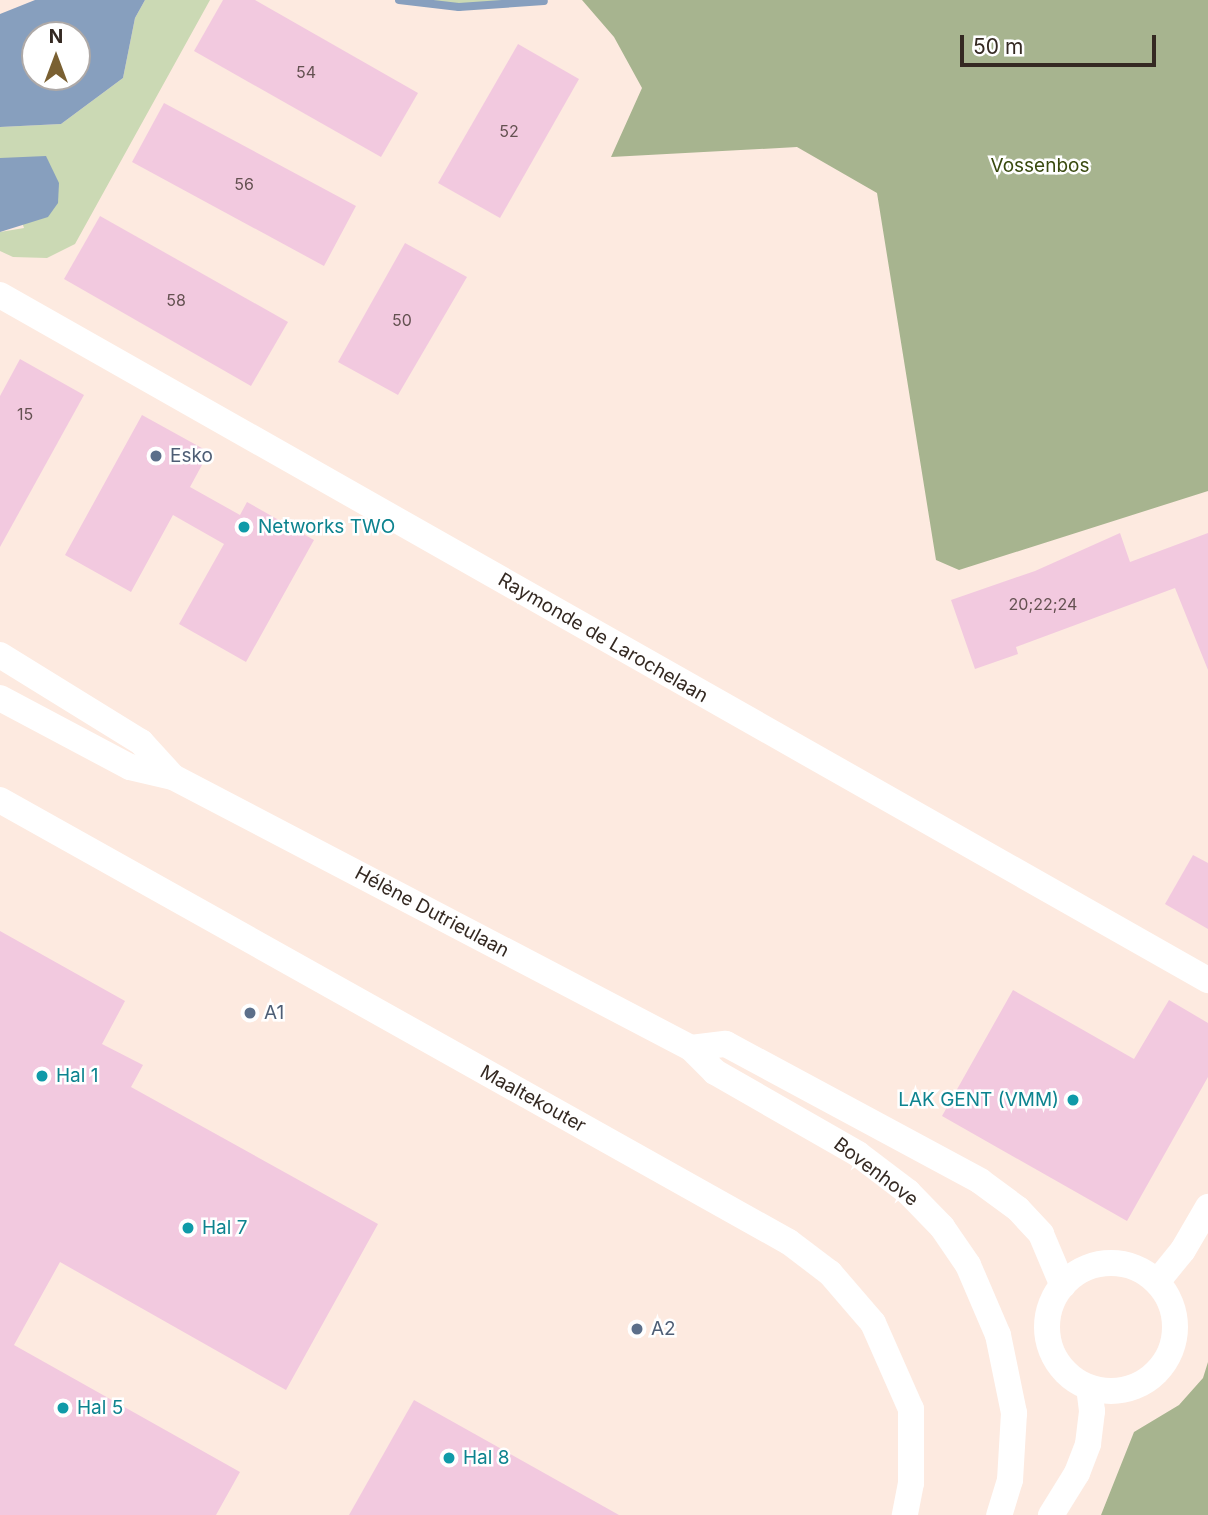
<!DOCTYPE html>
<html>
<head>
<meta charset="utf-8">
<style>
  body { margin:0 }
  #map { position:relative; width:1208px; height:1515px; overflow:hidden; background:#fdeae0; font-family:Inter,sans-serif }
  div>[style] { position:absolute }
  .green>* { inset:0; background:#cbd9b4 }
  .forest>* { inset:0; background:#a7b48f }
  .water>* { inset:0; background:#879fbe }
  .stream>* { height:8px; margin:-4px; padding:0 4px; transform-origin:4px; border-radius:4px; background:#879fbe }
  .building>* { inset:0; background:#f2c9df }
  .minor>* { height:26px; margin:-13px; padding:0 13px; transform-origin:13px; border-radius:13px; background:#fff }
  .minor>.ring { margin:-13px; padding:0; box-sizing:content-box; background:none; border:26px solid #fff; border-radius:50% }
  .dots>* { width:19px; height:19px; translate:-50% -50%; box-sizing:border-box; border:4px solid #fff; border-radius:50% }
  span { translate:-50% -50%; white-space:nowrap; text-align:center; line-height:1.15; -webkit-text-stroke:5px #fff; paint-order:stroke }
  .number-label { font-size:16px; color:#645151 }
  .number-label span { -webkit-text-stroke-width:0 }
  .park-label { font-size:19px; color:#394a0f }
  .service-label { font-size:19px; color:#4e5e75 }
  .left { translate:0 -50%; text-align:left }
  .culture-label { font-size:19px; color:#0d838f }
  .right { translate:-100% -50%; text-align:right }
  .street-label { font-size:19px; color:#342922 }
  .north { position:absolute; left:21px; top:21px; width:70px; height:70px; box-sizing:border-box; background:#fff; border:2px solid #aea9a7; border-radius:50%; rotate:0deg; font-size:19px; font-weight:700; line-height:28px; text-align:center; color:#342922 }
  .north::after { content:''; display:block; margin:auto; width:24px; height:32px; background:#7a6032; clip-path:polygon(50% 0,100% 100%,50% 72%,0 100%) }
  .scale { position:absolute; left:960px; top:35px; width:196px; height:32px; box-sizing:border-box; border:4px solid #342922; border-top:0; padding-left:9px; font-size:21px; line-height:24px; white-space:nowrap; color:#342922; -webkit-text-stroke:5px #fff; paint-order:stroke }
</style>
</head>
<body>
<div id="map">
  <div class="green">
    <i style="clip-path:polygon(145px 0,210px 0,75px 244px,47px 258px,13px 257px,0 251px,0 232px,24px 228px,0 158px,0 127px,61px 124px,123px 78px,135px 18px)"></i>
    <i style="clip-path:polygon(411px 0,548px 0,458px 5px)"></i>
  </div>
  <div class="forest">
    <i style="clip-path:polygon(582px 0,1208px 0,1208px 491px,959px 570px,936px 560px,877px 193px,797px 147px,611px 157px,642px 88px,614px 37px)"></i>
    <i style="clip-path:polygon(1208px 1362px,1208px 1515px,1101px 1515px,1134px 1432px,1179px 1405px,1203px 1378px)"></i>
  </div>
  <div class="water">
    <i style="clip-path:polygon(evenodd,35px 0,145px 0,135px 18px,123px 78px,61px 124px,0 127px,0 14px,35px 0,77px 35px,77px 77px,35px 77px,35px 35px,77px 35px)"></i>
    <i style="clip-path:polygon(46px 156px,59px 183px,58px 203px,48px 217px,0 232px,0 158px)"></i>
  </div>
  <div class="stream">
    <i style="left:399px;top:0;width:60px;rotate:6.7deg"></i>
    <i style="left:459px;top:7px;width:85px;rotate:-4deg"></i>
  </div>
  <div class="building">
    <i style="clip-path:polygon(223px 0,255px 0,418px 93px,381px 157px,194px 51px)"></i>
    <i style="clip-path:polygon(518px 44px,579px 79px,500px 218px,438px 183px)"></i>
    <i style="clip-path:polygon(164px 103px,356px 206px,324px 266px,132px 162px)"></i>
    <i style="clip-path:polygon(100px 216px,288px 322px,251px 386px,64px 279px)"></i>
    <i style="clip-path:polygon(405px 243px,467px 277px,398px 395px,338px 362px)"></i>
    <i style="clip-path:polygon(20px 359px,84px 395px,0 547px,0 396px)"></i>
    <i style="clip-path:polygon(142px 415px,209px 452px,190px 487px,240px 515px,247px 502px,314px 540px,246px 662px,179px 624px,224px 544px,173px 515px,131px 592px,65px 555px)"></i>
    <i style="clip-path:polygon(1120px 533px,1130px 562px,1208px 533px,1208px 670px,1175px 588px,1016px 647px,1018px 654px,975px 669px,951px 600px,1035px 571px)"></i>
    <i style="clip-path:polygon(1193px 855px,1208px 863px,1208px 929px,1165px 904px)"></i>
    <i style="clip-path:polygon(0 931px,125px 1001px,102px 1044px,143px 1065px,131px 1087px,378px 1224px,286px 1390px,60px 1262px,14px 1345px,240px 1472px,216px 1515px,0 1515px)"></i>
    <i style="clip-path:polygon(1013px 990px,1134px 1059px,1169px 1000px,1208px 1023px,1208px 1077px,1127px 1221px,942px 1116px)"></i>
    <i style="clip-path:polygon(414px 1400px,619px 1515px,349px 1515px)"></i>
  </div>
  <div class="minor">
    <i style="left:0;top:295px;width:1389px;rotate:29.56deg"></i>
    <i style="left:0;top:655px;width:166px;rotate:31.7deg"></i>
    <i style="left:141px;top:742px;width:47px;rotate:47.6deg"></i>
    <i style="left:0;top:698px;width:147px;rotate:28deg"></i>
    <i style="left:130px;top:767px;width:44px;rotate:13.1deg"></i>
    <i style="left:173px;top:777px;width:585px;rotate:27.62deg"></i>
    <i style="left:691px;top:1048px;width:34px;rotate:45deg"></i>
    <i style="left:715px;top:1072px;width:165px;rotate:29.8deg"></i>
    <i style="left:858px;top:1154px;width:63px;rotate:37.2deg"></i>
    <i style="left:908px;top:1192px;width:49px;rotate:45.8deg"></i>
    <i style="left:942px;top:1227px;width:46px;rotate:55.6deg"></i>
    <i style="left:968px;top:1265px;width:76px;rotate:66.8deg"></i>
    <i style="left:998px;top:1335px;width:80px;rotate:78.4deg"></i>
    <i style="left:1014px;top:1413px;width:67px;rotate:93.4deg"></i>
    <i style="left:1010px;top:1480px;width:37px;rotate:107deg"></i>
    <i style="left:0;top:800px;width:904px;rotate:29.26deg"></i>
    <i style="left:789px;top:1242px;width:51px;rotate:37.1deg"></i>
    <i style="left:830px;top:1273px;width:66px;rotate:49.3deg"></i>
    <i style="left:873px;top:1323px;width:94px;rotate:66.2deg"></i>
    <i style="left:911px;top:1409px;width:74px;rotate:90deg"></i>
    <i style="left:911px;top:1483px;width:33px;rotate:101deg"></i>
    <i style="left:691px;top:1048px;width:35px;rotate:-7deg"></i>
    <i style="left:726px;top:1044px;width:289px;rotate:28.3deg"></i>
    <i style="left:980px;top:1181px;width:47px;rotate:36.4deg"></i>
    <i style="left:1018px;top:1209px;width:34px;rotate:47deg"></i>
    <i style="left:1041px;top:1234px;width:56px;rotate:67.1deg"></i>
    <i class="ring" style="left:1047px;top:1263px;width:102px;height:102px"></i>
    <i style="left:1157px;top:1282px;width:41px;rotate:-50.9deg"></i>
    <i style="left:1183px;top:1250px;width:50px;rotate:-59.8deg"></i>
    <i style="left:1051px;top:1515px;width:49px;rotate:-58.2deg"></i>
    <i style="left:1077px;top:1473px;width:31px;rotate:-69deg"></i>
    <i style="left:1088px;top:1444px;width:33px;rotate:-83deg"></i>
    <i style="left:1092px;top:1411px;width:23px;rotate:-97deg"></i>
  </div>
  <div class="dots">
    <i style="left:156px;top:456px;background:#5c6f8a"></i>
    <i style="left:244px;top:527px;background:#0f9aa8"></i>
    <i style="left:250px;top:1013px;background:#5c6f8a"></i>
    <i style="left:42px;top:1076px;background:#0f9aa8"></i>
    <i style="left:1073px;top:1100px;background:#0f9aa8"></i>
    <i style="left:188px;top:1228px;background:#0f9aa8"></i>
    <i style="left:637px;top:1329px;background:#5c6f8a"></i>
    <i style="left:63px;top:1408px;background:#0f9aa8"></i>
    <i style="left:449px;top:1458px;background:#0f9aa8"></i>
  </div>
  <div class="number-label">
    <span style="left:306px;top:72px">54</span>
    <span style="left:509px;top:131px">52</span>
    <span style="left:244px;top:184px">56</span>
    <span style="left:176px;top:300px">58</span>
    <span style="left:402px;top:320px">50</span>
    <span style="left:25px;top:414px">15</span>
    <span style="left:1043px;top:604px">20;22;24</span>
  </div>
  <div class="park-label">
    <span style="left:1040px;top:166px">Vossenbos</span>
  </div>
  <div class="service-label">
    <span class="left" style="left:170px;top:456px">Esko</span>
    <span class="left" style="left:264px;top:1013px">A1</span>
    <span class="left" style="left:651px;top:1329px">A2</span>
  </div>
  <div class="culture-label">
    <span class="left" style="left:258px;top:527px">Networks TWO</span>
    <span class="left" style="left:56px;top:1076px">Hal 1</span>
    <span class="right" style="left:1059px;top:1100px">LAK GENT (VMM)</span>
    <span class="left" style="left:202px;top:1228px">Hal 7</span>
    <span class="left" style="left:77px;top:1408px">Hal 5</span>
    <span class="left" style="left:463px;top:1458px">Hal 8</span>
  </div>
  <div class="street-label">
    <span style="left:603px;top:638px;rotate:30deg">Raymonde de Larochelaan</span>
    <span style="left:432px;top:912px;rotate:28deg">Hélène Dutrieulaan</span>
    <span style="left:533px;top:1099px;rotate:29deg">Maaltekouter</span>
    <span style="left:876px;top:1172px;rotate:37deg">Bovenhove</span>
  </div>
  <div class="north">N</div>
  <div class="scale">50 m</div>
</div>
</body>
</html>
